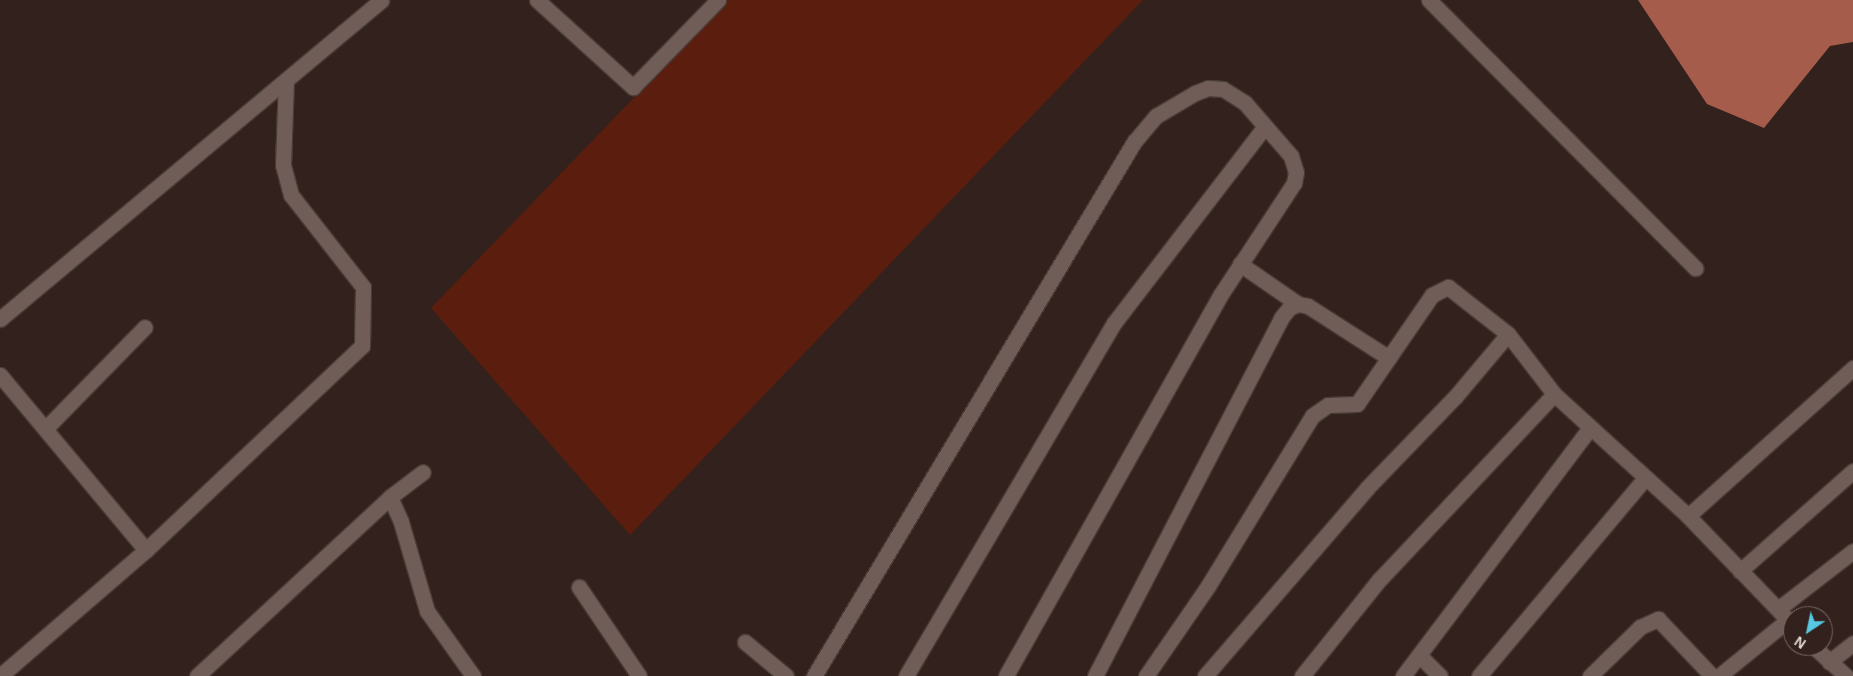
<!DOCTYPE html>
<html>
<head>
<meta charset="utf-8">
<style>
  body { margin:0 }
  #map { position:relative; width:1853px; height:676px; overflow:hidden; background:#32211d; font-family:Helvetica,sans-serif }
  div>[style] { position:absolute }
  .green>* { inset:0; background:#5b1e0e }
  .water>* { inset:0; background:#a65c4a }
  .roads { filter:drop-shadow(1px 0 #4a3c38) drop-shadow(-1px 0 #4a3c38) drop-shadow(0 1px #4a3c38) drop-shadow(0 -1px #4a3c38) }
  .minor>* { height:15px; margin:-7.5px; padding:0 7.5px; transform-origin:7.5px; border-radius:7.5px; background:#715d58 }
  span { translate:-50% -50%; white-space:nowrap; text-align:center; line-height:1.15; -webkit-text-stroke:5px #32211d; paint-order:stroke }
  .north { position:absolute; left:1783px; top:606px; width:50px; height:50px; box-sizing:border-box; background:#32211d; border:1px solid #796a67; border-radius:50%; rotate:214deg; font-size:14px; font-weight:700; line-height:20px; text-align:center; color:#e4d8d5 }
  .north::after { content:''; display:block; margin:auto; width:18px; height:22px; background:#57c9e2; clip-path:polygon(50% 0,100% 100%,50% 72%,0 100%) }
</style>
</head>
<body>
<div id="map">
  <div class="green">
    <i style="clip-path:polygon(728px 0,1143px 0,630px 535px,431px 308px)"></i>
  </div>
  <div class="water">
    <i style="clip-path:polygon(1638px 0,1853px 0,1853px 42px,1830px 46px,1764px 128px,1707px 104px)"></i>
  </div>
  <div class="roads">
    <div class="minor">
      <i style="left:537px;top:0;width:130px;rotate:42.2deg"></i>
      <i style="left:633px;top:87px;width:122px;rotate:-45.7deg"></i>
      <i style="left:1429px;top:0;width:378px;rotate:45.2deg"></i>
      <i style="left:1240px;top:264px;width:70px;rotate:34.6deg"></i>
      <i style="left:0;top:319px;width:497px;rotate:-39.9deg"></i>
      <i style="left:0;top:375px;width:228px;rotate:50.2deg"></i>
      <i style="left:46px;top:428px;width:141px;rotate:-45.6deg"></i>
      <i style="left:390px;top:497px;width:27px;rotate:66deg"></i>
      <i style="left:401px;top:522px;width:93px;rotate:73.7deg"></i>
      <i style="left:427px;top:611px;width:80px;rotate:54.7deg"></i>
      <i style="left:1688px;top:516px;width:222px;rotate:-41.9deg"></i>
      <i style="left:1740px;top:571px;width:151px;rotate:-41.5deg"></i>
      <i style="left:579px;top:587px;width:107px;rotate:56deg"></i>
      <i style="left:1778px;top:609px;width:95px;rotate:-37.7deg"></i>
      <i style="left:745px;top:642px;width:53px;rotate:39.7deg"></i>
      <i style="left:1813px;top:646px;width:45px;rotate:42.3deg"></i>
      <i style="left:1420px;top:656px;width:28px;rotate:45deg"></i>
      <i style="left:1829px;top:662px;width:31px;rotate:-38deg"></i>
      <i style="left:0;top:676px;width:193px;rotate:-40.8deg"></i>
      <i style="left:146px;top:550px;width:297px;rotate:-43.4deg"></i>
      <i style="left:362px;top:346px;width:59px;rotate:-89deg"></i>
      <i style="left:363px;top:287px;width:117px;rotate:-128deg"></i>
      <i style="left:291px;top:195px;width:31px;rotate:-105deg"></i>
      <i style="left:283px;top:165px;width:85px;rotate:-88deg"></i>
      <i style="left:197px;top:676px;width:263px;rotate:-42.8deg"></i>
      <i style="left:390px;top:497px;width:41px;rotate:-37.1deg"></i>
      <i style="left:814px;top:676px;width:623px;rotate:-59.07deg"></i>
      <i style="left:1134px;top:142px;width:34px;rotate:-50deg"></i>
      <i style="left:1156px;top:116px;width:45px;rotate:-30.5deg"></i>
      <i style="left:1195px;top:93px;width:14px;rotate:-21deg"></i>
      <i style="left:1208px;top:88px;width:15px;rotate:4deg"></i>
      <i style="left:1223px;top:89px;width:26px;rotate:32deg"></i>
      <i style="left:1245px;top:103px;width:70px;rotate:49deg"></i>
      <i style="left:1291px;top:156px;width:17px;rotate:73deg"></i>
      <i style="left:1296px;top:172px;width:11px;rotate:100deg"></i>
      <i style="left:1294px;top:183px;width:133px;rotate:123.3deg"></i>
      <i style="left:1221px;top:294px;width:438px;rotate:119.4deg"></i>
      <i style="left:906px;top:676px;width:410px;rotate:-59.5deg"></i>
      <i style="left:1114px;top:323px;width:248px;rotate:-52.5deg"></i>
      <i style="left:1095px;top:676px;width:403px;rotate:-62.5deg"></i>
      <i style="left:1281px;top:318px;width:13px;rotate:-51deg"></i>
      <i style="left:1289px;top:308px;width:10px;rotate:-24deg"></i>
      <i style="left:1298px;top:304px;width:10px;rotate:11deg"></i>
      <i style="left:1308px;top:306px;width:96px;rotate:32.7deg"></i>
      <i style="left:1146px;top:676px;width:109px;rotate:-55.4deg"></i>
      <i style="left:1208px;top:586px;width:199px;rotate:-58.5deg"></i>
      <i style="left:1312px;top:416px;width:19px;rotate:-35deg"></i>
      <i style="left:1328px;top:405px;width:29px;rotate:-2deg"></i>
      <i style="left:1357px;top:404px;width:132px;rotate:-55.5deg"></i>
      <i style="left:1432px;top:295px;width:18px;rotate:-27deg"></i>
      <i style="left:1448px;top:287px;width:76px;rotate:38.1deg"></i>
      <i style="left:1508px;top:334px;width:76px;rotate:52.5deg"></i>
      <i style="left:1554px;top:394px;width:181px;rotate:42.3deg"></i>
      <i style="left:1688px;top:516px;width:151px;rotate:46.1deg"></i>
      <i style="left:1205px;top:676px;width:248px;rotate:-49.2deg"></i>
      <i style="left:1367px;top:488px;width:127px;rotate:-46deg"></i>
      <i style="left:1455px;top:397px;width:82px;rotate:-49.9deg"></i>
      <i style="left:1302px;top:676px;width:123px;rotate:-51.3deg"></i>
      <i style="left:1379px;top:580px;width:255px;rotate:-46.7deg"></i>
      <i style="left:1403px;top:676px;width:311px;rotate:-53deg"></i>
      <i style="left:1479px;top:676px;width:258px;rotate:-50deg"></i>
      <i style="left:1590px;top:676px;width:70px;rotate:-44.4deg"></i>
      <i style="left:1640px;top:627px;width:20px;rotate:-24deg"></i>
      <i style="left:1658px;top:619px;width:79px;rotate:46.5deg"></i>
      <i style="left:1719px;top:676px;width:89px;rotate:-39.1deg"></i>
    </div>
  </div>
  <div class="north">N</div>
</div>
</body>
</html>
